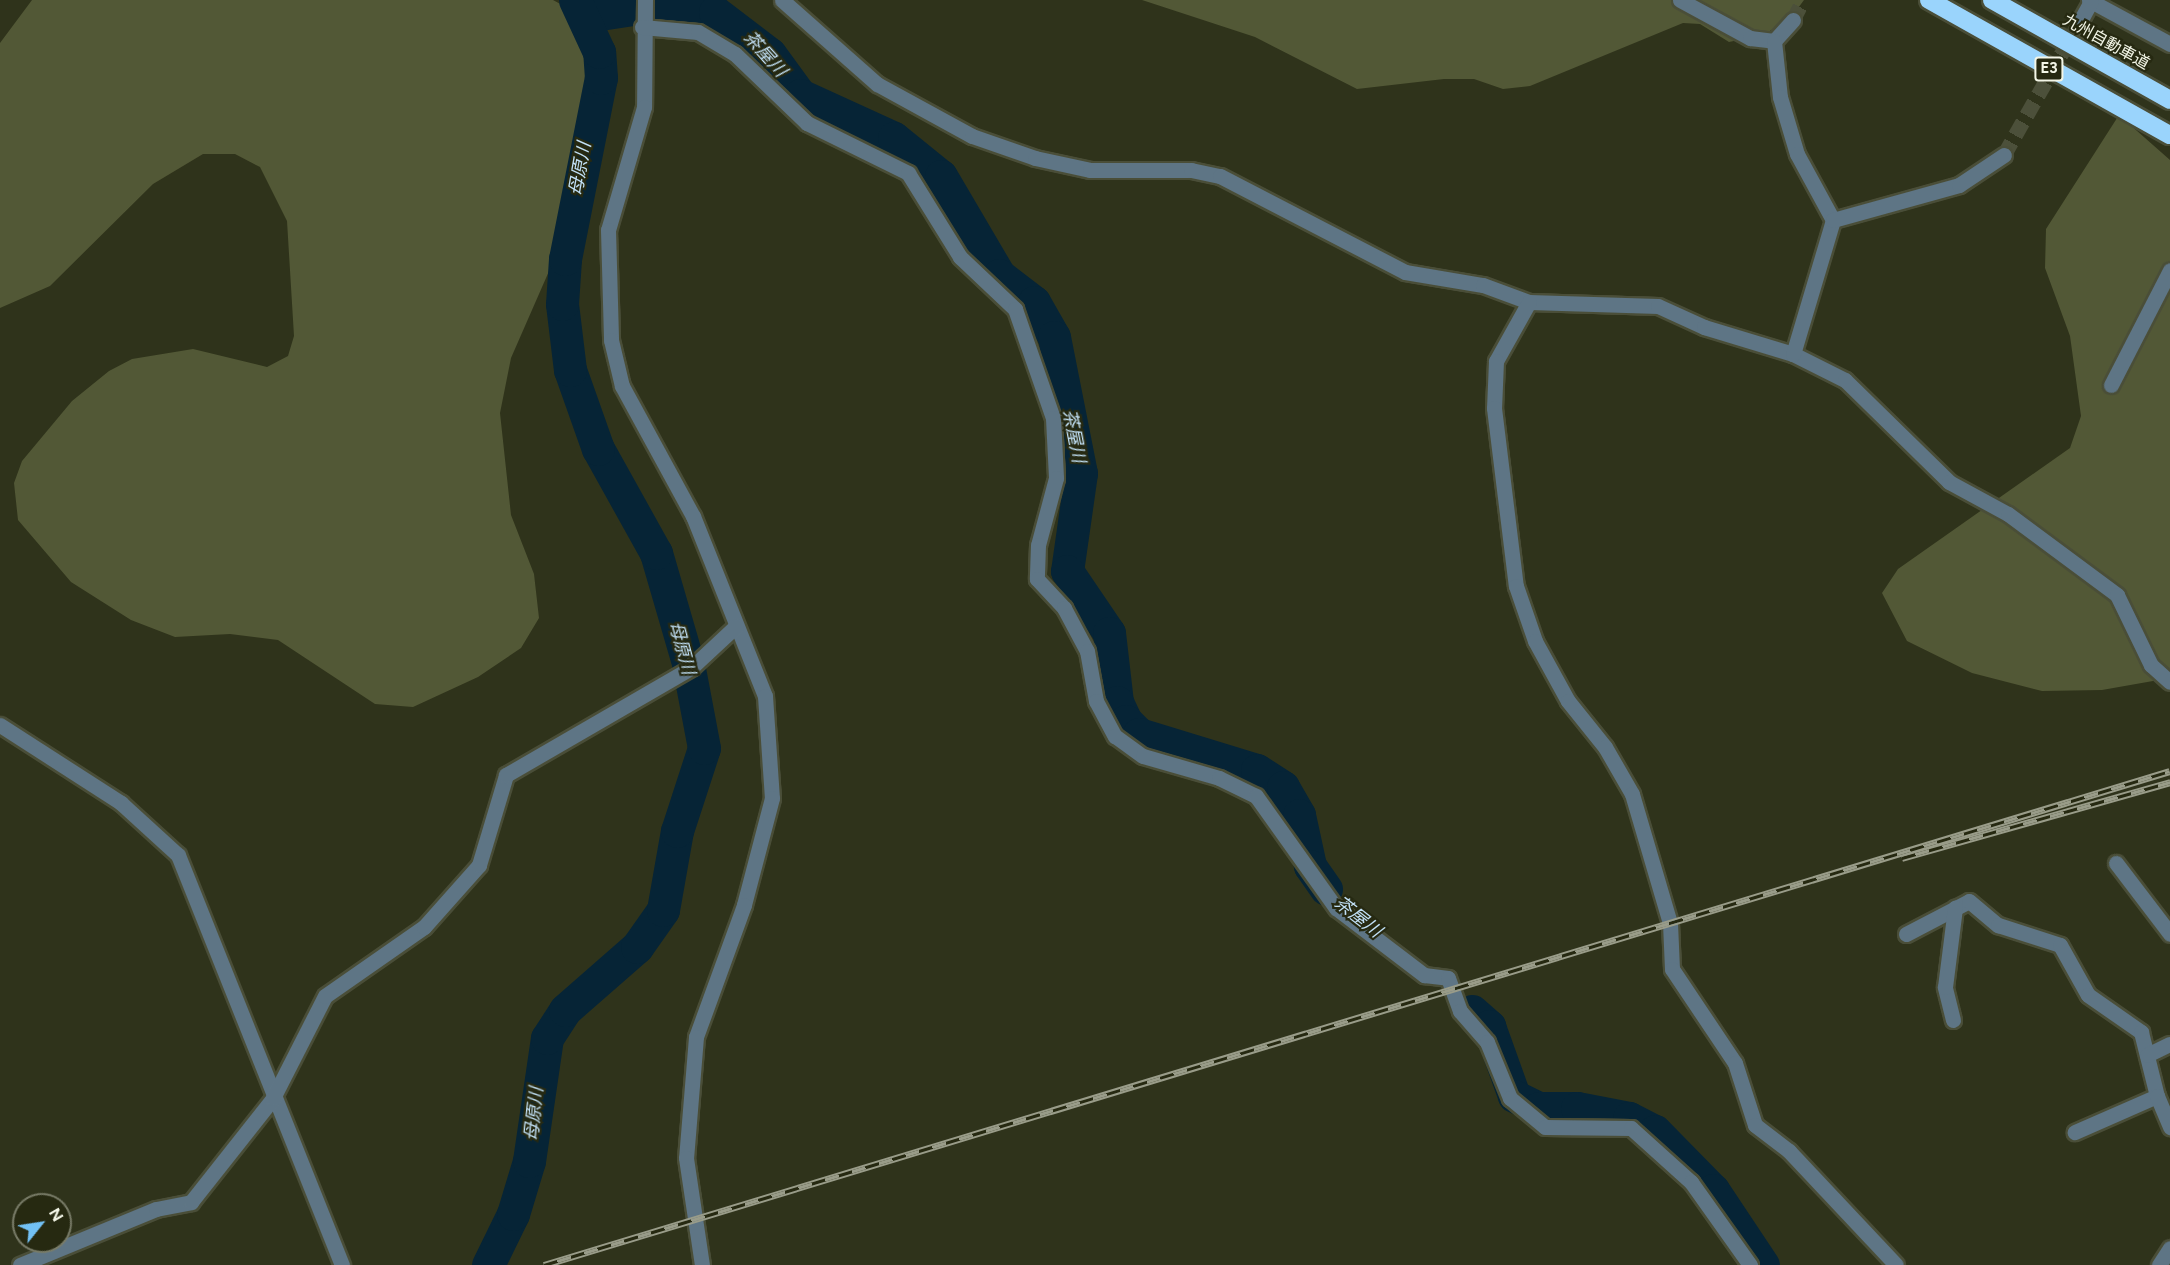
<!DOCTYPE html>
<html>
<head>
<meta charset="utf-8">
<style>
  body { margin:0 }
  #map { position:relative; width:2170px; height:1265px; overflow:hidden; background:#2f331b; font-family:Figtree,"Noto Sans JP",sans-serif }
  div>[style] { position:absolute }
  .green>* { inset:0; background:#525836 }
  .river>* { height:33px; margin:-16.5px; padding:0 16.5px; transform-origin:16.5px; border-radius:16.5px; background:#062436 }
  .minor-tunnel>* { height:15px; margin-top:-7.5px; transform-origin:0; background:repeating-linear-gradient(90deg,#4c503a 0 15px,transparent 0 23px) }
  .roads { filter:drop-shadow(2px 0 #4a4e38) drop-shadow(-2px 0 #4a4e38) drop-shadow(0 2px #4a4e38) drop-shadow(0 -2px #4a4e38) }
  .minor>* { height:15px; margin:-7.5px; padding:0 7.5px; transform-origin:7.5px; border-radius:7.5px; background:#5e7585 }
  .motorway>* { height:18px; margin:-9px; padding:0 9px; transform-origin:9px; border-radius:9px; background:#9ad4fc }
  .rail>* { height:7px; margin-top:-3.5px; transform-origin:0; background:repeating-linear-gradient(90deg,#262911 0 14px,#999c89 0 28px); box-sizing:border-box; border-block:2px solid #999c89 }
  span { translate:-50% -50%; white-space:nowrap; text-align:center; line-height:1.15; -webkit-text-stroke:4.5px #262911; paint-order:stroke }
  .shield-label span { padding:2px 4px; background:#262911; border:2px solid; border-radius:4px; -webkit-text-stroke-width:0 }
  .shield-label { font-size:15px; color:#f3f6e7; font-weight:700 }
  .street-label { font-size:16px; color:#f3f6e7 }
  .water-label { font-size:18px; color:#c2e1f7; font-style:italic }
  .north { position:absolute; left:12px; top:1193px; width:60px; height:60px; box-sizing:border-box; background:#262911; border:2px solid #787b67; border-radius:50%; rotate:60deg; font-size:16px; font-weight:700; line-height:24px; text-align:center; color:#f3f6e7 }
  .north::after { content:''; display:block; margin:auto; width:21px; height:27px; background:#72c1f5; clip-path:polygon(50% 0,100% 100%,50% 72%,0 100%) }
</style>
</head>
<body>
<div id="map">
  <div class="green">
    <i style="clip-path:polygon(32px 0,553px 0,564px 6px,585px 34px,596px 94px,574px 214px,511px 358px,500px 413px,511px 515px,534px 574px,539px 618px,521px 648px,478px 677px,413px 707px,375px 704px,278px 640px,230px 634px,175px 637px,131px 620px,71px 582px,18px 520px,14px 483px,22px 461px,72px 401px,109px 371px,132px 359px,193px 349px,267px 367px,288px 356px,294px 336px,287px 221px,260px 167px,235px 154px,203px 154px,153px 184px,50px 286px,0 308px,0 43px)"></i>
    <i style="clip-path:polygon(1142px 0,1804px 0,1790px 19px,1763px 35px,1729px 42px,1700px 24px,1683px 23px,1530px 86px,1503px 89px,1474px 79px,1444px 79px,1357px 89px,1255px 37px)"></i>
    <i style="clip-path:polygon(2119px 115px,2170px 160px,2170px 678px,2102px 690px,2042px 691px,1972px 673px,1907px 641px,1882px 593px,1898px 569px,2070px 448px,2081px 416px,2070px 336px,2045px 268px,2046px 229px)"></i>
  </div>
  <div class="river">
    <i style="left:587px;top:16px;width:73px;rotate:-8.7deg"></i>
    <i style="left:659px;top:5px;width:56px;rotate:7.1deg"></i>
    <i style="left:715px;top:12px;width:69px;rotate:37.4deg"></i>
    <i style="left:770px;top:54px;width:51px;rotate:53.8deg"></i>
    <i style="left:800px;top:95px;width:103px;rotate:24.6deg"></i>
    <i style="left:894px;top:138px;width:60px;rotate:39deg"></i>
    <i style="left:941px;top:176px;width:115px;rotate:59.6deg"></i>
    <i style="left:999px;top:275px;width:44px;rotate:37.6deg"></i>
    <i style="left:1034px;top:302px;width:40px;rotate:60.3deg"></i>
    <i style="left:1054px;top:337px;width:139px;rotate:78.8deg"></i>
    <i style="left:1081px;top:473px;width:99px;rotate:98.1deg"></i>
    <i style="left:1067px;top:571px;width:75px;rotate:55.9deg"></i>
    <i style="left:1109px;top:633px;width:69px;rotate:83.4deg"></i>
    <i style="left:1117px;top:702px;width:21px;rotate:65deg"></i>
    <i style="left:1126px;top:721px;width:18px;rotate:45deg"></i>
    <i style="left:1139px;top:734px;width:123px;rotate:17deg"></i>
    <i style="left:1257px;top:770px;width:31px;rotate:33deg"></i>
    <i style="left:1283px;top:787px;width:32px;rotate:60deg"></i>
    <i style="left:1299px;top:815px;width:52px;rotate:77.8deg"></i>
    <i style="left:1310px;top:866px;width:28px;rotate:55deg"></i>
    <i style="left:1472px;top:1011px;width:23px;rotate:41deg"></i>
    <i style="left:1489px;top:1026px;width:74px;rotate:70.3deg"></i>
    <i style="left:1514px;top:1096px;width:28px;rotate:26deg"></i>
    <i style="left:1539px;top:1108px;width:38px"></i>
    <i style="left:1577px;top:1108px;width:53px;rotate:10.9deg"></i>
    <i style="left:1629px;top:1118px;width:29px;rotate:27deg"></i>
    <i style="left:1655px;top:1131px;width:83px;rotate:45.5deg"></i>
    <i style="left:1713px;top:1190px;width:90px;rotate:56.3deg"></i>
    <i style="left:488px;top:1265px;width:57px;rotate:-63.9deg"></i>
    <i style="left:513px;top:1214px;width:55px;rotate:-73.2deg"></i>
    <i style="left:529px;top:1161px;width:124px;rotate:-81.7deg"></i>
    <i style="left:547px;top:1038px;width:33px;rotate:-57deg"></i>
    <i style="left:565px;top:1010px;width:96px;rotate:-41.2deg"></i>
    <i style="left:637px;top:947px;width:45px;rotate:-54.9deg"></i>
    <i style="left:663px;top:910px;width:80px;rotate:-80deg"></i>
    <i style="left:677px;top:831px;width:87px;rotate:-72deg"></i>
    <i style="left:704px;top:748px;width:86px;rotate:-100.7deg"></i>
    <i style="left:688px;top:663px;width:115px;rotate:-106.2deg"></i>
    <i style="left:656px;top:553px;width:119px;rotate:-119.1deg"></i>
    <i style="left:598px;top:449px;width:84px;rotate:-109.5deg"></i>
    <i style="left:570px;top:370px;width:66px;rotate:-96.9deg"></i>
    <i style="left:562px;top:304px;width:45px;rotate:-86.2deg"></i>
    <i style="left:565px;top:259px;width:185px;rotate:-78.8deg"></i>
    <i style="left:601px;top:78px;width:26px;rotate:-94deg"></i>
    <i style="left:599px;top:52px;width:57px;rotate:-114.8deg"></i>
  </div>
  <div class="minor-tunnel">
    <i style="left:1793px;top:20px;width:22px;rotate:-63deg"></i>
    <i style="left:2004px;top:155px;width:152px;rotate:-60.4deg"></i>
  </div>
  <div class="roads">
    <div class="minor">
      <i style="left:645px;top:0;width:107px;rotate:90.5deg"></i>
      <i style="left:644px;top:107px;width:128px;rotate:106.3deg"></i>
      <i style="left:608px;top:230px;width:110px;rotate:88.4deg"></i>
      <i style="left:611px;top:340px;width:47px;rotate:76.6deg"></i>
      <i style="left:622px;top:386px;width:148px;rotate:61.4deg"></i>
      <i style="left:693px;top:516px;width:194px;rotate:68.2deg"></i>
      <i style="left:765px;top:696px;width:102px;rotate:86.1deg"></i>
      <i style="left:772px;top:798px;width:111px;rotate:104.7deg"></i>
      <i style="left:744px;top:905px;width:140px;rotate:110deg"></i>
      <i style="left:696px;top:1037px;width:121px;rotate:94.7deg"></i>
      <i style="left:686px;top:1158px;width:108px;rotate:81.5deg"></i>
      <i style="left:782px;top:0;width:127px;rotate:41.5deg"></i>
      <i style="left:877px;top:84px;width:108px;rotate:28.7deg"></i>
      <i style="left:972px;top:136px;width:67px;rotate:19.2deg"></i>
      <i style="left:1035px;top:158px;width:56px;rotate:12.3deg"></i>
      <i style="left:1090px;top:170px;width:101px"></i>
      <i style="left:1191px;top:170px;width:30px;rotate:12deg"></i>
      <i style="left:1220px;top:176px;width:208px;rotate:27.4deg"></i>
      <i style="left:1405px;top:272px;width:79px;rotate:9.5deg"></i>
      <i style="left:1483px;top:285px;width:49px;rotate:20.3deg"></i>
      <i style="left:1529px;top:302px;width:129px;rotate:1.8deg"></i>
      <i style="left:1658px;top:306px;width:51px;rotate:24.5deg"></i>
      <i style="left:1704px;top:327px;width:93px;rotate:16.9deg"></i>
      <i style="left:1793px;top:354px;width:58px;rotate:26.6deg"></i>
      <i style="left:1845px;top:380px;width:146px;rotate:44.4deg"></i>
      <i style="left:1949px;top:482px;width:67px;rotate:28.5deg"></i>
      <i style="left:2008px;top:514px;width:136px;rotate:36.6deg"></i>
      <i style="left:2117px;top:595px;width:78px;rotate:64.1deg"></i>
      <i style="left:2151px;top:665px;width:25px;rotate:42deg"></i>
      <i style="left:1680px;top:0;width:80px;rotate:28.5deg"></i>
      <i style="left:1750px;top:38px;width:24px;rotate:7deg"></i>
      <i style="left:2089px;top:0;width:92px;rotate:28.5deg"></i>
      <i style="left:1793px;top:20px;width:28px;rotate:132deg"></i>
      <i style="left:1774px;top:41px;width:56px;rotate:83.9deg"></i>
      <i style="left:1780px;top:97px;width:59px;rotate:73.4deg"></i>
      <i style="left:1797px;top:154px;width:75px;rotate:61.4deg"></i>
      <i style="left:1833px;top:220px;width:140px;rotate:106.6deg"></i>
      <i style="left:2079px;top:23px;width:25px;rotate:-61deg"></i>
      <i style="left:642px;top:27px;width:56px;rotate:5.1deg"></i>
      <i style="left:698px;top:32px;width:43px;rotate:30.7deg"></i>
      <i style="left:735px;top:54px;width:100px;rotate:43.8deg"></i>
      <i style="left:807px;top:123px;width:113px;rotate:26.3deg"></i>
      <i style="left:908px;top:173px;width:99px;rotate:58.2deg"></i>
      <i style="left:960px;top:257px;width:76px;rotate:43.4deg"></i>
      <i style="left:1015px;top:309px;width:115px;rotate:70.8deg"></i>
      <i style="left:1053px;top:418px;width:60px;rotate:87.1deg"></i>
      <i style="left:1056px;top:478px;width:69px;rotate:105deg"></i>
      <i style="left:1038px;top:545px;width:34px;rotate:92deg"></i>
      <i style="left:1037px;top:579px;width:40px;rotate:47deg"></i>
      <i style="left:1064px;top:608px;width:49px;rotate:61.9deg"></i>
      <i style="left:1087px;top:651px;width:51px;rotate:79.8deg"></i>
      <i style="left:1096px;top:701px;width:40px;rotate:62deg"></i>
      <i style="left:1115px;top:736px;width:34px;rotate:36deg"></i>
      <i style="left:1143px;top:756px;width:79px;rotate:16.1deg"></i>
      <i style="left:1219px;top:778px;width:41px;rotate:25.9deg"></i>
      <i style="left:1256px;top:796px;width:138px;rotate:54.5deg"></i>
      <i style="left:1336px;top:908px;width:111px;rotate:37.3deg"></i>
      <i style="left:1424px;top:975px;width:24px;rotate:7deg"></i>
      <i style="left:1448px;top:978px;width:35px;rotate:70deg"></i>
      <i style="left:1460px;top:1011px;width:41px;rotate:48.9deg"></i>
      <i style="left:1487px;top:1042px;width:61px;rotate:67.7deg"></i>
      <i style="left:1510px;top:1098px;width:45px;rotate:39.6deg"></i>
      <i style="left:1545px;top:1127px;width:86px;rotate:0.7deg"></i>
      <i style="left:1631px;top:1128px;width:81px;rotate:42deg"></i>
      <i style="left:1691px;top:1182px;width:102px;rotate:54.6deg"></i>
      <i style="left:1833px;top:220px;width:131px;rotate:-15.5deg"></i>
      <i style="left:1959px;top:185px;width:54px;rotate:-33.7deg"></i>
      <i style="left:1529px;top:302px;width:68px;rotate:119.2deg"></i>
      <i style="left:1496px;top:361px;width:47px;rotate:92.4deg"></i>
      <i style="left:1494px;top:408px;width:179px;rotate:83deg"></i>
      <i style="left:1516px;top:586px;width:58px;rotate:70.9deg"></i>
      <i style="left:1535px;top:641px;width:68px;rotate:61.2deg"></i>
      <i style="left:1568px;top:701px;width:59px;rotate:51.2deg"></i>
      <i style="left:1605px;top:747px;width:54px;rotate:60.1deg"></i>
      <i style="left:1632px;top:794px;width:134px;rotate:73.6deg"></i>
      <i style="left:1670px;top:923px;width:46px;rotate:87.5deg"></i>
      <i style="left:1672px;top:969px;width:113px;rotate:56.2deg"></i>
      <i style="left:1735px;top:1063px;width:65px;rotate:72.1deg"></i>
      <i style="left:1755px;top:1125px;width:43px;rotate:37.4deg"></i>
      <i style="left:1789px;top:1151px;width:156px;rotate:46.8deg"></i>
      <i style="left:2111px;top:385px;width:129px;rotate:-62.8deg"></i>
      <i style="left:0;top:725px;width:144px;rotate:32.8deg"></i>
      <i style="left:121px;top:803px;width:77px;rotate:42.4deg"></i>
      <i style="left:178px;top:855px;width:442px;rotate:68.2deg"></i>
      <i style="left:2116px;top:863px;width:89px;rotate:52.7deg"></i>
      <i style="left:1906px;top:934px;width:71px;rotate:-27.6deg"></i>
      <i style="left:1969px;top:901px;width:38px;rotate:40deg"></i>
      <i style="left:1998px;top:925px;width:65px;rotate:17.9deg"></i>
      <i style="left:2060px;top:945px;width:57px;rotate:60.8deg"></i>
      <i style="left:2088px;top:995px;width:65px;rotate:34.9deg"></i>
      <i style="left:2141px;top:1032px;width:66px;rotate:76deg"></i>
      <i style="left:2157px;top:1096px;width:90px;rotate:156.3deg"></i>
      <i style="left:1953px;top:1020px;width:34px;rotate:-104deg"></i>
      <i style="left:1945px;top:987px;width:80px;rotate:-82.8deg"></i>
      <i style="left:2147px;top:1055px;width:25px;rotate:-26deg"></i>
      <i style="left:2157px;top:1096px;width:34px;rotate:67deg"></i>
      <i style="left:20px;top:1265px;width:147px;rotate:-22.4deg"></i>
      <i style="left:156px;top:1209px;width:36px;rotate:-11deg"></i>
      <i style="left:191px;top:1202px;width:132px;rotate:-51.7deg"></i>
      <i style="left:273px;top:1098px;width:114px;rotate:-63deg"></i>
      <i style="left:325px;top:996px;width:121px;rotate:-34.9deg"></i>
      <i style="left:424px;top:927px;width:83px;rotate:-48.4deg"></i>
      <i style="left:479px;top:865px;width:94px;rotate:-73.3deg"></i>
      <i style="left:506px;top:775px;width:215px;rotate:-30.1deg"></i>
      <i style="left:692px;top:667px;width:60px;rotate:-43deg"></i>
      <i style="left:2159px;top:1265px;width:20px;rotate:-57deg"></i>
    </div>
    <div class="motorway">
      <i style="left:1929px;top:0;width:276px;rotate:29.3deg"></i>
      <i style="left:1992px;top:0;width:204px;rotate:29.3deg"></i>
    </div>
  </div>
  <div class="rail">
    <i style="left:1902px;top:858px;width:279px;rotate:-15.8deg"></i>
    <i style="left:544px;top:1265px;width:1699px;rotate:-16.9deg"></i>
  </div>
  <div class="shield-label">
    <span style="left:2049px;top:69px">E3</span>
  </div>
  <div class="street-label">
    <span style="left:2106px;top:42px;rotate:29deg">九州自動車道</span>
  </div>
  <div class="water-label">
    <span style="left:765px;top:54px;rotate:48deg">茶屋川</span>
    <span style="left:580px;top:169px;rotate:-80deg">母原川</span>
    <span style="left:1074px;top:436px;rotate:79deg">茶屋川</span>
    <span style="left:682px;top:648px;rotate:75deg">母原川</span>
    <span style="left:1358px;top:917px;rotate:38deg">茶屋川</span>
    <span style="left:534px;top:1114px;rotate:-84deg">母原川</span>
  </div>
  <div class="north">N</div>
</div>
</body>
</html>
